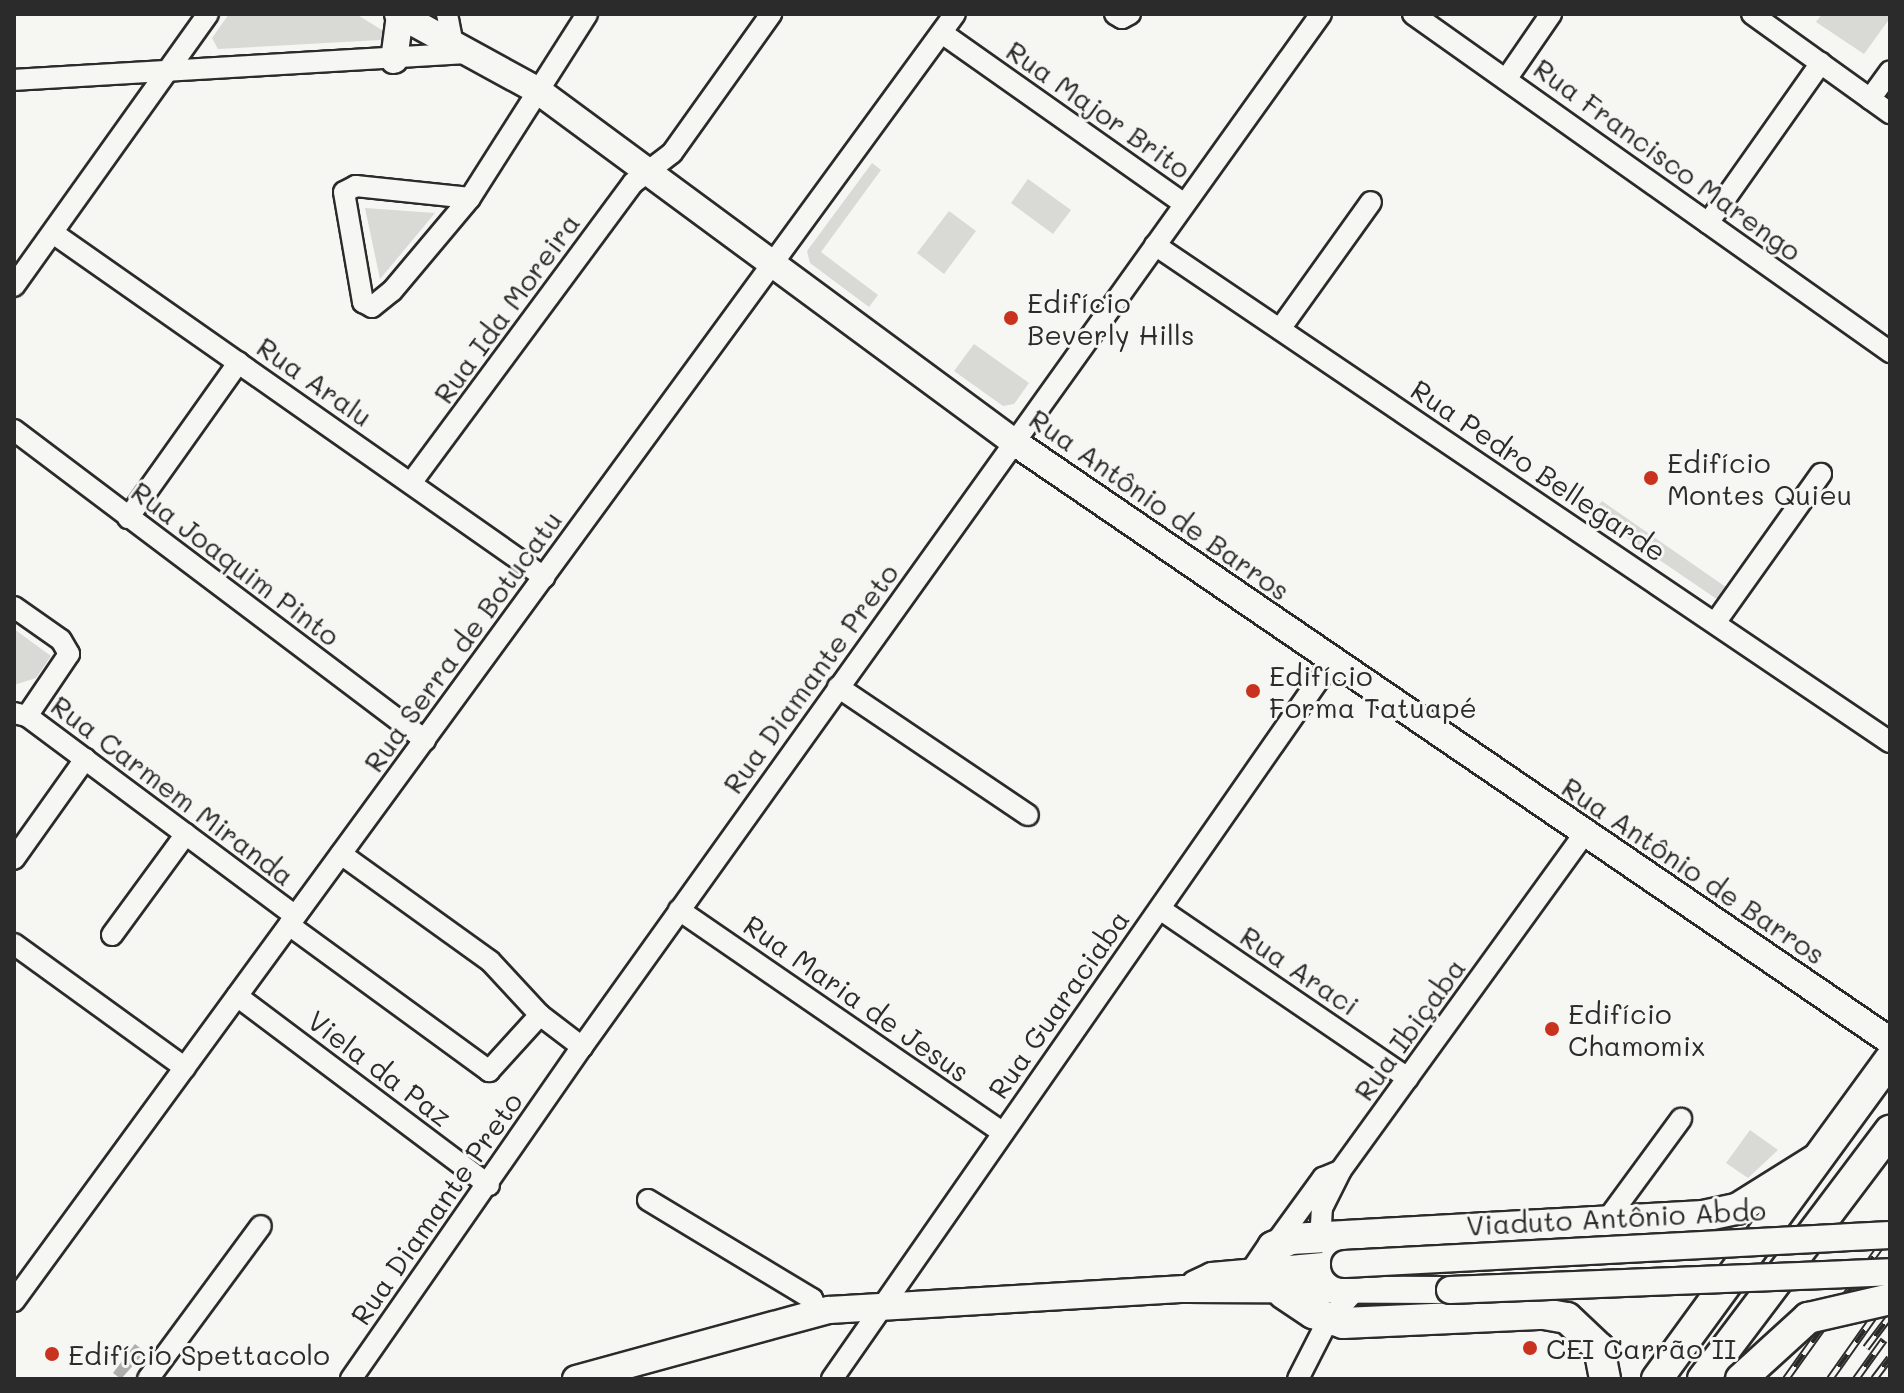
<!DOCTYPE html>
<html>
<head>
<meta charset="utf-8">
<style>
  body { margin:0 }
  #map { position:relative; width:1904px; height:1393px; overflow:hidden; background:#f6f6f2; font-family:Mali,sans-serif }
  div>[style] { position:absolute }
  .green>* { inset:0; background:#d9d9d5 }
  .water>* { inset:0; background:#aeaeab }
  .roads { filter:drop-shadow(2px 0 #2b2b2b) drop-shadow(-2px 0 #2b2b2b) drop-shadow(0 2px #2b2b2b) drop-shadow(0 -2px #2b2b2b) }
  .minor>* { height:20px; margin:-10px; padding:0 10px; transform-origin:10px; border-radius:10px; background:#f6f6f2 }
  .major>* { height:26px; margin:-13px; padding:0 13px; transform-origin:13px; border-radius:13px; background:#f6f6f2 }
  .highway>* { height:30px; margin:-15px; padding:0 15px; transform-origin:15px; border-radius:15px; background:#f6f6f2 }
  .rail>* { height:8px; margin-top:-4px; transform-origin:0; background:repeating-linear-gradient(90deg,#f6f6f2 0 15px,#2b2b2b 0 30px); box-sizing:border-box; border-block:2px solid #2b2b2b }
  .bridges { filter:drop-shadow(2px 0 #2b2b2b) drop-shadow(-2px 0 #2b2b2b) drop-shadow(0 2px #2b2b2b) drop-shadow(0 -2px #2b2b2b) }
  .major-bridge>* { height:26px; margin:-13px; padding:0 13px; transform-origin:13px; border-radius:13px; background:#f6f6f2 }
  .highway-bridge>* { height:30px; margin:-15px; padding:0 15px; transform-origin:15px; border-radius:15px; background:#f6f6f2 }
  .dots>* { width:22px; height:22px; translate:-50% -50%; box-sizing:border-box; border:4px solid #f6f6f2; border-radius:50% }
  span { translate:-50% -50%; white-space:nowrap; text-align:center; line-height:1.15; -webkit-text-stroke:6px #f6f6f2; paint-order:stroke }
  .street-label { font-size:28px; color:#2b2b2b }
  .poi-label { font-size:28px; color:#2b2b2b }
  .left { translate:0 -50%; text-align:left }
  .frame { position:absolute; inset:0; border:16px solid #2b2b2b; pointer-events:none }
</style>
</head>
<body>
<div id="map">
  <div class="green">
    <i style="clip-path:polygon(229px 14px,356px 14px,385px 32px,380px 40px,218px 49px,212px 38px)"></i>
    <i style="clip-path:polygon(1822px 14px,1890px 14px,1890px 18px,1864px 54px,1816px 22px)"></i>
    <i style="clip-path:polygon(872px 163px,881px 170px,821px 252px,878px 295px,869px 307px,810px 263px,807px 251px)"></i>
    <i style="clip-path:polygon(1028px 179px,1071px 210px,1053px 234px,1011px 203px)"></i>
    <i style="clip-path:polygon(365px 208px,435px 213px,380px 279px)"></i>
    <i style="clip-path:polygon(949px 211px,976px 231px,944px 274px,917px 253px)"></i>
    <i style="clip-path:polygon(974px 344px,1029px 383px,1014px 404px,1003px 406px,954px 371px)"></i>
    <i style="clip-path:polygon(1602px 501px,1733px 592px,1724px 604px,1592px 514px)"></i>
    <i style="clip-path:polygon(14px 629px,51px 656px,36px 678px,14px 685px)"></i>
    <i style="clip-path:polygon(1750px 1130px,1778px 1150px,1748px 1178px,1726px 1163px)"></i>
  </div>
  <div class="water">
    <i style="clip-path:polygon(135px 1344px,145px 1352px,121px 1379px,113px 1373px)"></i>
  </div>
  <div class="roads">
    <div class="minor">
      <i style="left:447px;top:14px;width:31px;rotate:79deg"></i>
      <i style="left:1115px;top:14px;width:8px;rotate:30deg"></i>
      <i style="left:1122px;top:18px;width:9px;rotate:-27deg"></i>
      <i style="left:1413px;top:14px;width:585px;rotate:35.32deg"></i>
      <i style="left:1752px;top:14px;width:170px;rotate:35.7deg"></i>
      <i style="left:942px;top:33px;width:296px;rotate:35.2deg"></i>
      <i style="left:1507px;top:78px;width:78px;rotate:-55.5deg"></i>
      <i style="left:14px;top:80px;width:456px;rotate:-3.4deg"></i>
      <i style="left:1870px;top:99px;width:34px;rotate:-54deg"></i>
      <i style="left:470px;top:198px;width:115px;rotate:-174deg"></i>
      <i style="left:356px;top:186px;width:13px;rotate:153deg"></i>
      <i style="left:344px;top:192px;width:112px;rotate:80.2deg"></i>
      <i style="left:363px;top:302px;width:10px;rotate:29deg"></i>
      <i style="left:372px;top:307px;width:26px;rotate:-39deg"></i>
      <i style="left:392px;top:291px;width:121px;rotate:-50deg"></i>
      <i style="left:470px;top:198px;width:218px;rotate:-57.5deg"></i>
      <i style="left:1708px;top:223px;width:196px;rotate:-54.8deg"></i>
      <i style="left:53px;top:233px;width:600px;rotate:35.02deg"></i>
      <i style="left:1155px;top:245px;width:887px;rotate:34.07deg"></i>
      <i style="left:14px;top:286px;width:334px;rotate:-54.5deg"></i>
      <i style="left:1280px;top:329px;width:156px;rotate:-54.4deg"></i>
      <i style="left:14px;top:430px;width:515px;rotate:37.03deg"></i>
      <i style="left:411px;top:483px;width:373px;rotate:-53.5deg"></i>
      <i style="left:633px;top:183px;width:49px;rotate:-37.6deg"></i>
      <i style="left:672px;top:153px;width:171px;rotate:-54.5deg"></i>
      <i style="left:128px;top:518px;width:191px;rotate:-54.6deg"></i>
      <i style="left:14px;top:607px;width:57px;rotate:35.1deg"></i>
      <i style="left:61px;top:640px;width:16px;rotate:60deg"></i>
      <i style="left:69px;top:654px;width:75px;rotate:124.1deg"></i>
      <i style="left:1715px;top:623px;width:183px;rotate:-54.6deg"></i>
      <i style="left:838px;top:687px;width:229px;rotate:34deg"></i>
      <i style="left:14px;top:713px;width:13px;rotate:13deg"></i>
      <i style="left:27px;top:716px;width:334px;rotate:36.7deg"></i>
      <i style="left:341px;top:854px;width:183px;rotate:35.7deg"></i>
      <i style="left:490px;top:961px;width:74px;rotate:47.2deg"></i>
      <i style="left:540px;top:1015px;width:53px;rotate:37.3deg"></i>
      <i style="left:14px;top:859px;width:123px;rotate:-54.6deg"></i>
      <i style="left:1160px;top:909px;width:300px;rotate:34.3deg"></i>
      <i style="left:679px;top:910px;width:392px;rotate:34.5deg"></i>
      <i style="left:289px;top:925px;width:248px;rotate:36.1deg"></i>
      <i style="left:489px;top:1071px;width:76px;rotate:-47.7deg"></i>
      <i style="left:112px;top:935px;width:125px;rotate:-53.8deg"></i>
      <i style="left:14px;top:944px;width:211px;rotate:35.9deg"></i>
      <i style="left:237px;top:996px;width:315px;rotate:36.9deg"></i>
      <i style="left:648px;top:1200px;width:192px;rotate:31.1deg"></i>
      <i style="left:812px;top:1299px;width:14px;rotate:65deg"></i>
      <i style="left:1606px;top:1221px;width:127px;rotate:-53.7deg"></i>
      <i style="left:1275px;top:1244px;width:82px;rotate:-54deg"></i>
      <i style="left:1323px;top:1178px;width:15px;rotate:-23deg"></i>
      <i style="left:1330px;top:1246px;width:23px;rotate:-113deg"></i>
      <i style="left:1321px;top:1225px;width:17px;rotate:-87deg"></i>
      <i style="left:1322px;top:1208px;width:42px;rotate:-63.4deg"></i>
      <i style="left:1341px;top:1170px;width:415px;rotate:-54.1deg"></i>
      <i style="left:14px;top:1301px;width:1594px;rotate:-53.83deg"></i>
      <i style="left:148px;top:1379px;width:190px;rotate:-53.6deg"></i>
      <i style="left:351px;top:1379px;width:404px;rotate:-55.2deg"></i>
      <i style="left:582px;top:1047px;width:1270px;rotate:-54.42deg"></i>
      <i style="left:832px;top:1379px;width:874px;rotate:-55.16deg"></i>
      <i style="left:1298px;top:1379px;width:66px;rotate:-63deg"></i>
      <i style="left:1328px;top:1320px;width:38px;rotate:-47deg"></i>
    </div>
    <div class="major">
      <i style="left:398px;top:14px;width:158px;rotate:28.7deg"></i>
      <i style="left:537px;top:90px;width:593px;rotate:36.43deg"></i>
      <i style="left:1014px;top:442px;width:1061px;rotate:34.36deg"></i>
      <i style="left:394px;top:60px;width:45px;rotate:-82.4deg"></i>
      <i style="left:1195px;top:1284px;width:19px;rotate:-25deg"></i>
      <i style="left:1212px;top:1276px;width:134px;rotate:-5.2deg"></i>
      <i style="left:576px;top:1379px;width:262px;rotate:-15.3deg"></i>
      <i style="left:829px;top:1310px;width:356px;rotate:-3.4deg"></i>
      <i style="left:1184px;top:1289px;width:266px;rotate:0.2deg"></i>
    </div>
    <div class="highway">
      <i style="left:1257px;top:1271px;width:29px;rotate:-56deg"></i>
      <i style="left:1273px;top:1247px;width:20px;rotate:-24deg"></i>
      <i style="left:1291px;top:1239px;width:413px;rotate:-3.2deg"></i>
      <i style="left:1703px;top:1216px;width:35px;rotate:-12deg"></i>
      <i style="left:1737px;top:1209px;width:92px;rotate:-32.1deg"></i>
      <i style="left:1283px;top:1293px;width:36px;rotate:34deg"></i>
      <i style="left:1313px;top:1313px;width:32px;rotate:18deg"></i>
      <i style="left:1343px;top:1323px;width:201px;rotate:-2.6deg"></i>
      <i style="left:1544px;top:1314px;width:23px;rotate:10deg"></i>
      <i style="left:1567px;top:1318px;width:44px;rotate:43.2deg"></i>
      <i style="left:1599px;top:1348px;width:32px;rotate:79deg"></i>
      <i style="left:1657px;top:1379px;width:395px;rotate:-53.9deg"></i>
      <i style="left:1703px;top:1379px;width:311px;rotate:-53deg"></i>
    </div>
  </div>
  <div class="rail">
    <i style="left:1866px;top:1348px;width:40px;rotate:-53deg"></i>
    <i style="left:1786px;top:1379px;width:179px;rotate:-54.5deg"></i>
    <i style="left:1830px;top:1379px;width:104px;rotate:-54.8deg"></i>
    <i style="left:1856px;top:1379px;width:48px;rotate:-54.3deg"></i>
    <i style="left:1874px;top:1379px;width:26px;rotate:-53deg"></i>
  </div>
  <div class="bridges">
    <div class="major-bridge">
      <i style="left:1345px;top:1264px;width:546px;rotate:-3.05deg"></i>
      <i style="left:1450px;top:1290px;width:440px;rotate:-2.3deg"></i>
    </div>
    <div class="highway-bridge">
      <i style="left:1741px;top:1379px;width:91px;rotate:-42.3deg"></i>
      <i style="left:1808px;top:1318px;width:84px;rotate:-13deg"></i>
    </div>
  </div>
  <div class="dots">
    <i style="left:1011px;top:318px;background:#c8321e"></i>
    <i style="left:1651px;top:478px;background:#c8321e"></i>
    <i style="left:1253px;top:691px;background:#c8321e"></i>
    <i style="left:1552px;top:1029px;background:#c8321e"></i>
    <i style="left:1530px;top:1348px;background:#c8321e"></i>
    <i style="left:52px;top:1354px;background:#c8321e"></i>
  </div>
  <div class="street-label">
    <span style="left:1099px;top:109px;rotate:35deg">Rua Major Brito</span>
    <span style="left:1668px;top:159px;rotate:36deg">Rua Francisco Marengo</span>
    <span style="left:506px;top:308px;rotate:-54deg">Rua Ida Moreira</span>
    <span style="left:315px;top:381px;rotate:35deg">Rua Aralu</span>
    <span style="left:1539px;top:470px;rotate:34deg">Rua Pedro Bellegarde</span>
    <span style="left:1160px;top:504px;rotate:35deg">Rua Antônio de Barros</span>
    <span style="left:236px;top:563px;rotate:37deg">Rua Joaquim Pinto</span>
    <span style="left:462px;top:641px;rotate:-54deg">Rua Serra de Botucatu</span>
    <span style="left:810px;top:678px;rotate:-54deg">Rua Diamante Preto</span>
    <span style="left:173px;top:790px;rotate:37deg">Rua Carmem Miranda</span>
    <span style="left:1694px;top:870px;rotate:34deg">Rua Antônio de Barros</span>
    <span style="left:1300px;top:970px;rotate:34deg">Rua Araci</span>
    <span style="left:857px;top:998px;rotate:35deg">Rua Maria de Jesus</span>
    <span style="left:1058px;top:1004px;rotate:-55deg">Rua Guaraciaba</span>
    <span style="left:1409px;top:1029px;rotate:-54deg">Rua Ibiçaba</span>
    <span style="left:380px;top:1068px;rotate:37deg">Viela da Paz</span>
    <span style="left:436px;top:1208px;rotate:-55deg">Rua Diamante Preto</span>
    <span style="left:1616px;top:1217px;rotate:-3deg">Viaduto Antônio Abdo</span>
  </div>
  <div class="poi-label">
    <span class="left" style="left:1027px;top:318px">Edifício<br>Beverly Hills</span>
    <span class="left" style="left:1667px;top:478px">Edifício<br>Montes Quieu</span>
    <span class="left" style="left:1269px;top:691px">Edifício<br>Forma Tatuapé</span>
    <span class="left" style="left:1568px;top:1029px">Edifício<br>Chamomix</span>
    <span class="left" style="left:1546px;top:1348px">CEI Carrão II</span>
    <span class="left" style="left:68px;top:1354px">Edifício Spettacolo</span>
  </div>
  <div class="frame"></div>
</div>
</body>
</html>
